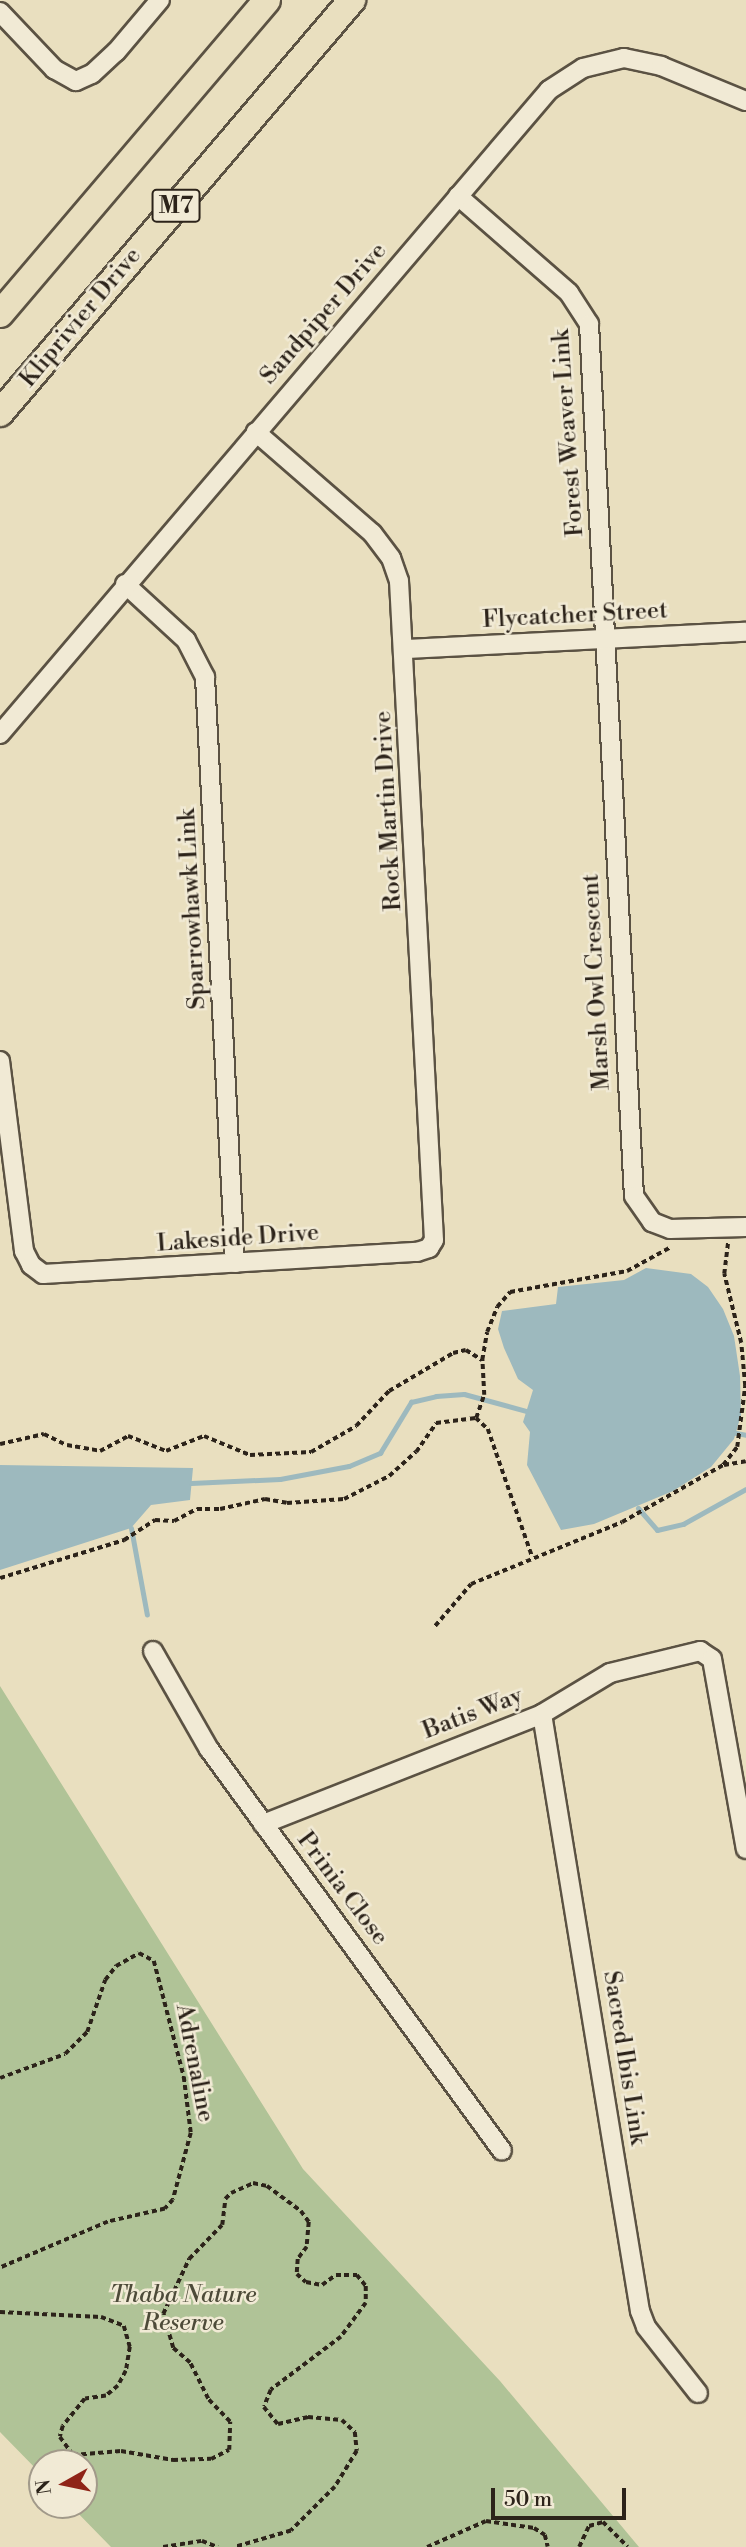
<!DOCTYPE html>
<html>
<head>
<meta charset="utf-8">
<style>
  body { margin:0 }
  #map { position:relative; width:746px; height:2547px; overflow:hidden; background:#e9dfbf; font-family:"Libre Bodoni",serif }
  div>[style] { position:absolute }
  .green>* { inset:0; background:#b0c397 }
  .water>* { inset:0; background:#9db9be }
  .stream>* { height:5px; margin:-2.5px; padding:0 2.5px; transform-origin:2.5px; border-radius:2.5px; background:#9db9be }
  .path>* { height:3.5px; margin-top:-1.75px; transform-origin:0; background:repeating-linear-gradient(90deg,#2c231a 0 5px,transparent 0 8.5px) }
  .roads { filter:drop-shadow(2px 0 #5b5243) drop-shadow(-2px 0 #5b5243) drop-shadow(0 2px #5b5243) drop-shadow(0 -2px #5b5243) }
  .minor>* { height:18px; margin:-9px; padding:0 9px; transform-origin:9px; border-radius:9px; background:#f1ead5 }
  .primary>* { height:26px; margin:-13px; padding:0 13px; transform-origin:13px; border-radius:13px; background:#e9dfbf }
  span { translate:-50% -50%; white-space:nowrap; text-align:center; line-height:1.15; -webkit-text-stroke:5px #f1ead5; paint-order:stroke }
  .shield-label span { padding:2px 5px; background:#f1ead5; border:2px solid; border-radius:5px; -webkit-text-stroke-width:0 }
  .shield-label { font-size:23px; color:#2c231a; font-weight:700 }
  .street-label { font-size:24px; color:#2c231a }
  .park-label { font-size:24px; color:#4d4b39; font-style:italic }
  .north { position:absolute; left:28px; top:2449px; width:70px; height:70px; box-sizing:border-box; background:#f1ead5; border:2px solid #a29a8a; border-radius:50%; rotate:261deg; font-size:19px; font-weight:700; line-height:28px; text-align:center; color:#2c231a }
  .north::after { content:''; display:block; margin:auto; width:24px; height:32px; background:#8f2418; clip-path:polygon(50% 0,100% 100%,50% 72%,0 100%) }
  .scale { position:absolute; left:491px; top:2488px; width:135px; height:32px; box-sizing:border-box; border:4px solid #2c231a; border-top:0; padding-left:9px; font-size:21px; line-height:24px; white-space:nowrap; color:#2c231a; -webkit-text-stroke:5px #f1ead5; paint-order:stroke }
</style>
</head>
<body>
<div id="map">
  <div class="green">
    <i style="clip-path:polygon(0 1686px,303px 2169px,500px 2381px,639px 2547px,111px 2547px,70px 2505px,84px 2505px,84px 2463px,42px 2463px,42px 2475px,0 2432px)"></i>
  </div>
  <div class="water">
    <i style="clip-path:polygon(646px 1268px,691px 1274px,708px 1287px,723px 1309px,734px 1336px,740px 1376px,741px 1415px,734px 1439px,711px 1467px,673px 1491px,594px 1524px,561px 1530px,527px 1465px,530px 1432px,523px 1422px,533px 1390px,518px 1379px,504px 1348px,498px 1329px,502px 1311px,556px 1304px,558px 1287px,624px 1280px)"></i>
    <i style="clip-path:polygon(0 1465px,193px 1468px,190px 1500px,151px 1505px,131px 1528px,0 1570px)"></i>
  </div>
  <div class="stream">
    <i style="left:736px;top:1433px;width:10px;rotate:11deg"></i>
    <i style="left:191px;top:1483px;width:89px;rotate:-2.6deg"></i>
    <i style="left:280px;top:1479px;width:70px;rotate:-10.7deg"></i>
    <i style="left:349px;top:1466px;width:34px;rotate:-23deg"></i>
    <i style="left:380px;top:1453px;width:60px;rotate:-58.7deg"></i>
    <i style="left:411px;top:1402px;width:26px;rotate:-13deg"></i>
    <i style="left:436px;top:1396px;width:28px;rotate:-4deg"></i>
    <i style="left:464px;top:1394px;width:64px;rotate:15.3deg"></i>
    <i style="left:638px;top:1508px;width:29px;rotate:49deg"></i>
    <i style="left:657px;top:1530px;width:27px;rotate:-13deg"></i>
    <i style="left:683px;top:1524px;width:72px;rotate:-29.1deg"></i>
    <i style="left:131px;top:1528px;width:88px;rotate:79.6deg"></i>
  </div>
  <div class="path">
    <i style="left:476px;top:1418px;width:24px;rotate:-71deg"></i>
    <i style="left:484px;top:1395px;width:35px;rotate:-93deg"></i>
    <i style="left:0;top:1444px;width:45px;rotate:-12.8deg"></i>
    <i style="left:44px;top:1434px;width:25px;rotate:26deg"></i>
    <i style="left:67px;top:1445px;width:34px;rotate:10deg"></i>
    <i style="left:100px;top:1451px;width:32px;rotate:-28deg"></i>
    <i style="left:128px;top:1436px;width:41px;rotate:21.5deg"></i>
    <i style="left:166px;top:1451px;width:41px;rotate:-21.5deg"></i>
    <i style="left:204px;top:1436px;width:50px;rotate:22.4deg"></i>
    <i style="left:250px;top:1455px;width:61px;rotate:-2.8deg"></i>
    <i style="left:311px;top:1452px;width:52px;rotate:-30deg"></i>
    <i style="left:356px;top:1426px;width:48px;rotate:-46.7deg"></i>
    <i style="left:389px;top:1391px;width:74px;rotate:-30.7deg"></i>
    <i style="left:453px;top:1353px;width:13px;rotate:-13deg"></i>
    <i style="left:466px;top:1350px;width:19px;rotate:32deg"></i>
    <i style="left:482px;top:1360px;width:28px;rotate:-80deg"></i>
    <i style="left:487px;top:1332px;width:27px;rotate:-68deg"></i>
    <i style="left:497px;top:1307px;width:20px;rotate:-49deg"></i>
    <i style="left:510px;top:1292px;width:119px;rotate:-10.2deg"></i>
    <i style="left:627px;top:1271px;width:50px;rotate:-28.6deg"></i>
    <i style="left:724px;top:1465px;width:22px;rotate:-10deg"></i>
    <i style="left:0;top:1578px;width:130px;rotate:-17deg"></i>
    <i style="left:124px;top:1540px;width:37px;rotate:-33deg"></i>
    <i style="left:155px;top:1520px;width:19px;rotate:3deg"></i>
    <i style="left:174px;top:1521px;width:26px;rotate:-28deg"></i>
    <i style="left:197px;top:1509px;width:23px"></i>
    <i style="left:220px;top:1509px;width:46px;rotate:-12.5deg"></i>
    <i style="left:265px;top:1499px;width:22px;rotate:10deg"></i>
    <i style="left:287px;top:1503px;width:57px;rotate:-4deg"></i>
    <i style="left:344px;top:1499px;width:51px;rotate:-27.1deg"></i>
    <i style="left:389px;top:1476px;width:36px;rotate:-42deg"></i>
    <i style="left:416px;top:1452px;width:35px;rotate:-55deg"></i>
    <i style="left:436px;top:1423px;width:40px;rotate:-7.1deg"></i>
    <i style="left:476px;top:1418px;width:16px;rotate:43deg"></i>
    <i style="left:488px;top:1429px;width:134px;rotate:70.9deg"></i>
    <i style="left:435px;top:1626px;width:55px;rotate:-49.4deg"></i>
    <i style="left:471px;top:1584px;width:163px;rotate:-22.3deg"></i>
    <i style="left:622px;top:1522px;width:116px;rotate:-29.4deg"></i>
    <i style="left:723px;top:1465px;width:23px;rotate:-52deg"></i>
    <i style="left:737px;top:1447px;width:62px;rotate:-82.5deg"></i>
    <i style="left:745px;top:1386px;width:43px;rotate:-95.3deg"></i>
    <i style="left:741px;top:1343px;width:71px;rotate:-103.8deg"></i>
    <i style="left:724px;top:1274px;width:31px;rotate:-83deg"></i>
    <i style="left:0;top:2078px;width:69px;rotate:-20.3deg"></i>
    <i style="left:65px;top:2054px;width:31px;rotate:-45deg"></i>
    <i style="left:87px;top:2032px;width:55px;rotate:-70.9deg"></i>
    <i style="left:105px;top:1980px;width:18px;rotate:-52deg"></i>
    <i style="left:116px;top:1966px;width:26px;rotate:-29deg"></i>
    <i style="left:139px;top:1953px;width:17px;rotate:28deg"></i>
    <i style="left:154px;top:1961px;width:120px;rotate:75.5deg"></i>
    <i style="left:184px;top:2077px;width:56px;rotate:82.9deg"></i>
    <i style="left:191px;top:2133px;width:69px;rotate:105deg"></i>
    <i style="left:173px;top:2200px;width:12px;rotate:132deg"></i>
    <i style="left:165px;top:2209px;width:58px;rotate:167.2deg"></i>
    <i style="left:108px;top:2222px;width:117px;rotate:156.9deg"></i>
    <i style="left:0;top:2312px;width:101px;rotate:2.8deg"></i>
    <i style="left:101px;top:2317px;width:25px;rotate:21deg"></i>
    <i style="left:124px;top:2326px;width:22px;rotate:74deg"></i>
    <i style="left:130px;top:2347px;width:24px;rotate:99deg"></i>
    <i style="left:126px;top:2371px;width:17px;rotate:118deg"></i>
    <i style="left:118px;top:2386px;width:16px;rotate:140deg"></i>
    <i style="left:106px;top:2396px;width:21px;rotate:172deg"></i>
    <i style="left:85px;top:2399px;width:35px;rotate:129deg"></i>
    <i style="left:63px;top:2426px;width:11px;rotate:105deg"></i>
    <i style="left:60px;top:2437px;width:22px;rotate:54deg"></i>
    <i style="left:73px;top:2455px;width:48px;rotate:-4.8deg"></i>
    <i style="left:121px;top:2451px;width:53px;rotate:9.8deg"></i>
    <i style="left:173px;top:2460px;width:38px;rotate:-2deg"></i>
    <i style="left:211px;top:2459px;width:20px;rotate:-27deg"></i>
    <i style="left:229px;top:2450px;width:28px;rotate:-88deg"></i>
    <i style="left:230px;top:2422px;width:32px;rotate:-134deg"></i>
    <i style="left:208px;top:2399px;width:40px;rotate:-116.6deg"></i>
    <i style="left:190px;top:2363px;width:23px;rotate:-139deg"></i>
    <i style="left:173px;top:2348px;width:35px;rotate:-106deg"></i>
    <i style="left:163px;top:2314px;width:61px;rotate:-64.7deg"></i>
    <i style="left:189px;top:2259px;width:47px;rotate:-45.9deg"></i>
    <i style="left:222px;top:2225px;width:26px;rotate:-83deg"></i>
    <i style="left:225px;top:2199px;width:8px;rotate:-45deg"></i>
    <i style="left:231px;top:2193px;width:24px;rotate:-24deg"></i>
    <i style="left:253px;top:2183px;width:14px;rotate:12deg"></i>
    <i style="left:267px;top:2186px;width:42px;rotate:36.3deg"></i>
    <i style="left:301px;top:2211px;width:14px;rotate:54deg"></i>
    <i style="left:309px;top:2222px;width:25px;rotate:95deg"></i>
    <i style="left:307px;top:2247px;width:15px;rotate:127deg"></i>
    <i style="left:298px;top:2259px;width:15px;rotate:94deg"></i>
    <i style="left:297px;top:2274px;width:12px;rotate:42deg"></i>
    <i style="left:306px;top:2282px;width:16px;rotate:11deg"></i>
    <i style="left:322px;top:2285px;width:17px;rotate:-36deg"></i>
    <i style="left:336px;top:2275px;width:21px"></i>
    <i style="left:357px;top:2275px;width:14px;rotate:51deg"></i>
    <i style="left:366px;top:2286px;width:17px;rotate:90deg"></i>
    <i style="left:366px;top:2303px;width:42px;rotate:126.3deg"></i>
    <i style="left:341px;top:2337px;width:88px;rotate:142.9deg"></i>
    <i style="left:271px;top:2390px;width:18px;rotate:112deg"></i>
    <i style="left:264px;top:2407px;width:22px;rotate:51deg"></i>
    <i style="left:278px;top:2424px;width:31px;rotate:-13deg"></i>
    <i style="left:308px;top:2417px;width:34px;rotate:5deg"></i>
    <i style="left:342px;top:2420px;width:18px;rotate:43deg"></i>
    <i style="left:355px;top:2432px;width:19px;rotate:84deg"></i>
    <i style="left:357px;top:2451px;width:42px;rotate:121.4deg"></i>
    <i style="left:335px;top:2487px;width:62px;rotate:135deg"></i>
    <i style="left:291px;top:2531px;width:57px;rotate:163.8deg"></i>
    <i style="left:163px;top:2547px;width:39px;rotate:-9deg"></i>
    <i style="left:202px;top:2541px;width:17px;rotate:21deg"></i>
    <i style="left:427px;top:2547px;width:64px;rotate:-23.8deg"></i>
    <i style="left:486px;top:2521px;width:49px;rotate:8.3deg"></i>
    <i style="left:534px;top:2528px;width:13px;rotate:32deg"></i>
    <i style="left:545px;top:2535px;width:12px;rotate:76deg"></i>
    <i style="left:579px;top:2547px;width:23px;rotate:-65deg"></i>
    <i style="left:589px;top:2526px;width:15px;rotate:-16deg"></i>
    <i style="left:603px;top:2522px;width:35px;rotate:45deg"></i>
  </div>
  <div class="roads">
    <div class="minor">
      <i style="left:0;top:12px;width:79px;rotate:46.5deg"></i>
      <i style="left:54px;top:69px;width:25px;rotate:29deg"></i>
      <i style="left:76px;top:81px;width:17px;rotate:-24deg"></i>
      <i style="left:92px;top:74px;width:33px;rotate:-43deg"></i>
      <i style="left:116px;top:52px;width:68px;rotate:-49.8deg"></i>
      <i style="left:458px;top:196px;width:147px;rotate:41.1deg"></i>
      <i style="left:569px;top:293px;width:37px;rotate:57deg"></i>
      <i style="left:589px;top:324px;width:873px;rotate:87.05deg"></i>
      <i style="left:634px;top:1196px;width:32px;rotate:55deg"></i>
      <i style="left:652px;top:1222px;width:19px;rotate:21deg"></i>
      <i style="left:670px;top:1229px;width:76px;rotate:-1.5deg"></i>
      <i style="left:125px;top:584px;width:83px;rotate:42.6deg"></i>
      <i style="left:186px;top:640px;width:42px;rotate:62.8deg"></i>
      <i style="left:205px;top:677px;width:587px;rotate:87.07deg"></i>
      <i style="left:406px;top:649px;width:340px;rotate:-2.9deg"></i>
      <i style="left:0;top:734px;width:846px;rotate:-49.55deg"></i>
      <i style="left:549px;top:90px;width:40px;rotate:-32.9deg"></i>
      <i style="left:583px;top:68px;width:42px;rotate:-13.7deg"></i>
      <i style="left:624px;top:58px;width:38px;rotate:12deg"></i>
      <i style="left:661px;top:66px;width:92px;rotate:22.4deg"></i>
      <i style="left:0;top:1061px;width:192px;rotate:82.8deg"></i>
      <i style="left:24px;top:1251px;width:16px;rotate:63deg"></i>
      <i style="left:31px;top:1265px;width:15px;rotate:37deg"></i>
      <i style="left:43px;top:1274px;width:375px;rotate:-3.4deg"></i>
      <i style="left:417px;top:1252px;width:13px;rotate:-18deg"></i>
      <i style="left:429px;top:1248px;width:9px;rotate:-58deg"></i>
      <i style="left:434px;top:1240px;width:660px;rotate:-93.04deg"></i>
      <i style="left:399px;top:581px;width:24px;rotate:-109deg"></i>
      <i style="left:391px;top:558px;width:31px;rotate:-127deg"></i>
      <i style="left:372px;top:533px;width:154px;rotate:-139deg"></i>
      <i style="left:153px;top:1651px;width:113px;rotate:60.3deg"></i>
      <i style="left:209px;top:1749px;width:497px;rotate:53.9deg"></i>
      <i style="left:542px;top:1714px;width:605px;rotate:80.68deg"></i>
      <i style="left:640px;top:2311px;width:17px;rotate:69deg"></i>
      <i style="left:646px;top:2327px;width:84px;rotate:51.8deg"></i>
      <i style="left:263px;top:1824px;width:300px;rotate:-21.5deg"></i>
      <i style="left:542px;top:1714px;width:79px;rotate:-31.1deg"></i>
      <i style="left:610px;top:1673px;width:93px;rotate:-13.7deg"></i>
      <i style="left:700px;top:1651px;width:14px;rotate:34deg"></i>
      <i style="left:712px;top:1659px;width:193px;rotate:79.9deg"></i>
    </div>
    <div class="primary">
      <i style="left:0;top:314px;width:412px;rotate:-49.6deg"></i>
      <i style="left:0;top:413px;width:543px;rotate:-49.56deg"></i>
    </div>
  </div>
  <div class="shield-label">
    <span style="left:176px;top:206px">M7</span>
  </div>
  <div class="street-label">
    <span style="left:324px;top:314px;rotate:-49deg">Sandpiper Drive</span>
    <span style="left:81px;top:318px;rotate:-50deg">Kliprivier Drive</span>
    <span style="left:569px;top:433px;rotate:-94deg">Forest Weaver Link</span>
    <span style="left:575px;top:616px;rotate:-3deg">Flycatcher Street</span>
    <span style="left:389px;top:811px;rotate:-93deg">Rock Martin Drive</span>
    <span style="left:193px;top:909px;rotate:-93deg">Sparrowhawk Link</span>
    <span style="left:597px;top:982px;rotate:-93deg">Marsh Owl Crescent</span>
    <span style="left:238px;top:1239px;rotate:-4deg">Lakeside Drive</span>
    <span style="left:473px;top:1714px;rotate:-21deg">Batis Way</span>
    <span style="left:342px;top:1889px;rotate:53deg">Prinia Close</span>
    <span style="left:624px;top:2058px;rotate:81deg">Sacred Ibis Link</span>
    <span style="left:194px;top:2063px;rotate:79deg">Adrenaline</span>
  </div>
  <div class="park-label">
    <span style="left:183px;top:2310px">Thaba Nature<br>Reserve</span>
  </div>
  <div class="north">N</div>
  <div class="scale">50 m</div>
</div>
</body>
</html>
